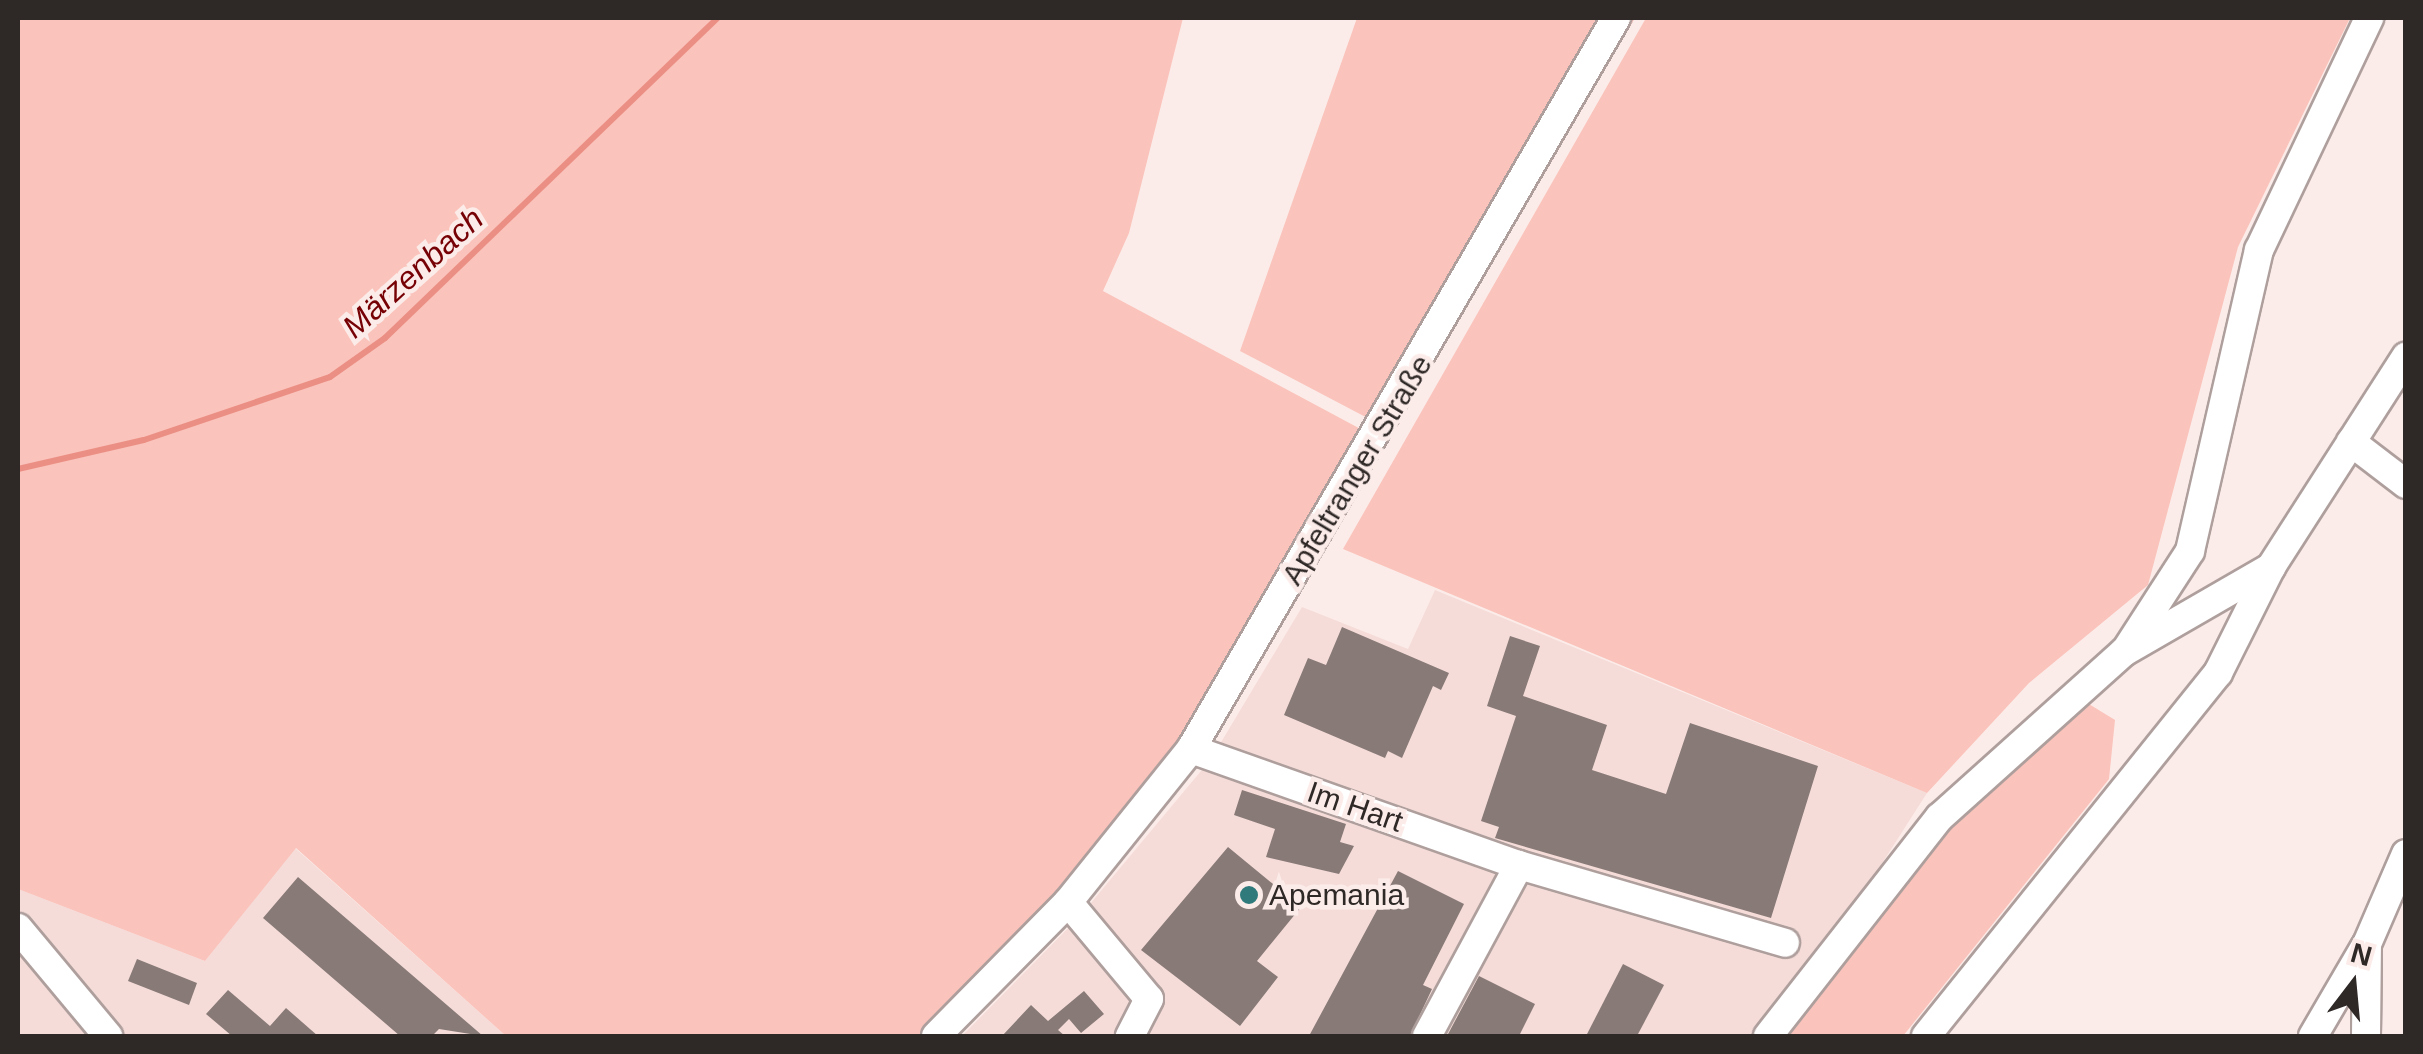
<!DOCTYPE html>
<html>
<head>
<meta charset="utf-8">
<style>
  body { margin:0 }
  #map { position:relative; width:2423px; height:1054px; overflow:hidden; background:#fcece9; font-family:Arial,sans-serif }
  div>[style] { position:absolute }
  .built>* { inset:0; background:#f5dcd9 }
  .green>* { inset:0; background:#fac3bb }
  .stream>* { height:6px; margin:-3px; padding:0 3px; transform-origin:3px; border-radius:3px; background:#eb8f84 }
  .building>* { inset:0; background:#887a77 }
  .roads { filter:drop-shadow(2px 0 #ae9f9d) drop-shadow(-2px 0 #ae9f9d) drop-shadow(0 2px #ae9f9d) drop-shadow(0 -2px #ae9f9d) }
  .minor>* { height:28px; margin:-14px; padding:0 14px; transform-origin:14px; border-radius:14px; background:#fff }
  .dots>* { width:28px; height:28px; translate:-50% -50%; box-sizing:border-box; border:5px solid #fcece9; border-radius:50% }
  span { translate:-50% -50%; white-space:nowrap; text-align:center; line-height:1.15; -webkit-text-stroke:9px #fcece9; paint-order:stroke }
  .street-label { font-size:30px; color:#2e2827 }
  .poi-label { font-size:30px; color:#2e2827 }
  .left { translate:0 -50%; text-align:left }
  .water-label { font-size:32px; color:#760206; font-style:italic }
  .frame { position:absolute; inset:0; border:20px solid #2e2827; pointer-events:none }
  .north { position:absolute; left:2303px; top:934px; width:100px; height:100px; -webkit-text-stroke:8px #fcece9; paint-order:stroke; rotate:16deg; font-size:28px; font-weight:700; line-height:40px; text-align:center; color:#2e2827 }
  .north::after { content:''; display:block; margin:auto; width:35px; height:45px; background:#2e2827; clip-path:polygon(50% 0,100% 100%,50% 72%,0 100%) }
</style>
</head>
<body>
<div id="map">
  <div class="built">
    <i style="clip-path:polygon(1435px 590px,1927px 793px,1840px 929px,1753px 1036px,962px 1036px,1080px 916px,1211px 759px,1302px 607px,1408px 649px)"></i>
    <i style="clip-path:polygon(295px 848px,506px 1036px,18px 1036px,18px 889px,205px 961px)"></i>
  </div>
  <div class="green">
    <i style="clip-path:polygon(18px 18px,1183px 18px,1129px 233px,1103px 291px,1368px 433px,1185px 746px,1058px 899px,924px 1036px,506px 1036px,296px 848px,205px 961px,18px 889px)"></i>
    <i style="clip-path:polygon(1357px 18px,1608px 18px,1377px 423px,1240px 351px)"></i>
    <i style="clip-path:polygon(1622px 18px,1635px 18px,1237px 702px,1230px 697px)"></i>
    <i style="clip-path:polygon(1646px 18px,2350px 18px,2238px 247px,2148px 585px,2029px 683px,1927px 793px,1343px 549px)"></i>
    <i style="clip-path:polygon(2084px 701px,2115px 720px,2109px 779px,1903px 1036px,1779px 1036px,1938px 832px)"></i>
  </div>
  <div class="stream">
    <i style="left:18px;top:469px;width:129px;rotate:-13deg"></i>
    <i style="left:144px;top:440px;width:196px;rotate:-18.7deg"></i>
    <i style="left:330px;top:377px;width:67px;rotate:-35.3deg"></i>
    <i style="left:385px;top:338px;width:462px;rotate:-43.9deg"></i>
  </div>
  <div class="building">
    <i style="clip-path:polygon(1342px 627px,1449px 673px,1441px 690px,1433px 686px,1402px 758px,1388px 751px,1385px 758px,1284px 715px,1308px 658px,1326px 665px)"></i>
    <i style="clip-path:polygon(1510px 636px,1540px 646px,1523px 696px,1607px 725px,1592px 770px,1666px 794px,1690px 723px,1818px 766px,1771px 918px,1495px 838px,1499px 827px,1481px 821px,1516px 716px,1487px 706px)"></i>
    <i style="clip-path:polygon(1242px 790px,1346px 824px,1340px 842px,1354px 846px,1339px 874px,1266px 857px,1275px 829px,1234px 815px)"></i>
    <i style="clip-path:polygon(1228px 847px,1301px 907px,1257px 961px,1278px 977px,1240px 1026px,1141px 950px)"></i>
    <i style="clip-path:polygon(1398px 871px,1464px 904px,1423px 985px,1432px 989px,1410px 1036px,1309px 1036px)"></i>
    <i style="clip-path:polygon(298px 877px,483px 1036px,439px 1029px,432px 1036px,400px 1036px,263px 918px)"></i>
    <i style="clip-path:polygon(137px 959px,197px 983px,189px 1005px,128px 981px)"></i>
    <i style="clip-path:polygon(1623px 964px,1664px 985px,1637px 1036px,1586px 1036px)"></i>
    <i style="clip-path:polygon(1479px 976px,1535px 1004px,1519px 1036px,1447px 1036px)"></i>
    <i style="clip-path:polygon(228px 990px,270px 1026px,286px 1008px,318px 1036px,232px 1036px,206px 1014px)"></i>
    <i style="clip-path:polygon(1084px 991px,1104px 1014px,1081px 1033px,1069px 1019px,1058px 1030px,1065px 1036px,1002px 1036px,1031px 1005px,1048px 1021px)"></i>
  </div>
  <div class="roads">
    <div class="minor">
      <i style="left:2351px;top:442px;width:69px;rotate:37.4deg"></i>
      <i style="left:2128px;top:647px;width:114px;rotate:-57.1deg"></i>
      <i style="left:2190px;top:551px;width:309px;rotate:-77.1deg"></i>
      <i style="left:2259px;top:250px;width:257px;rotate:-64.6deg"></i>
      <i style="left:1191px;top:749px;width:348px;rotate:19.5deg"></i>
      <i style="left:1519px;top:865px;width:277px;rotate:16.3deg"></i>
      <i style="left:1068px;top:902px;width:126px;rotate:50.1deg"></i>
      <i style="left:1149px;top:999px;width:42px;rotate:117.2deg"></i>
      <i style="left:18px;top:928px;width:141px;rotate:50.2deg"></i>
      <i style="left:936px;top:1036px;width:188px;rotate:-45.4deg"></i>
      <i style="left:1068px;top:902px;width:196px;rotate:-51.2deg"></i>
      <i style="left:1191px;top:749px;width:846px;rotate:-59.83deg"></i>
      <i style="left:1427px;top:1036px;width:194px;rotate:-61.7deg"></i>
      <i style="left:1768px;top:1036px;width:278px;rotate:-51.9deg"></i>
      <i style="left:1940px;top:817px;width:247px;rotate:-41.9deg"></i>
      <i style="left:2124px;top:652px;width:170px;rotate:-30deg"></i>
      <i style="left:2271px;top:567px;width:250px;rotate:-57.3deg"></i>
      <i style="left:1926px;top:1036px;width:466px;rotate:-51.2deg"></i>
      <i style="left:2218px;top:673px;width:116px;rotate:-63.4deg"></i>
      <i style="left:2313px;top:1036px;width:103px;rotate:-59.7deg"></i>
      <i style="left:2366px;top:1036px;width:92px;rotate:-89.4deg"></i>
      <i style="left:2367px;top:944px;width:98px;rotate:-66.6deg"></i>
    </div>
  </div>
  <div class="dots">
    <i style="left:1249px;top:895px;background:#307a7c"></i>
  </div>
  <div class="street-label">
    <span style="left:1357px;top:470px;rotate:-59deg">Apfeltranger Straße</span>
    <span style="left:1355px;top:807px;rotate:19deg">Im Hart</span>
  </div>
  <div class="poi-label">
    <span class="left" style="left:1269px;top:895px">Apemania</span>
  </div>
  <div class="water-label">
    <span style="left:413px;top:273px;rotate:-42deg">Märzenbach</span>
  </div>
  <div class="frame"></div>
  <div class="north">N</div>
</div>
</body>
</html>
